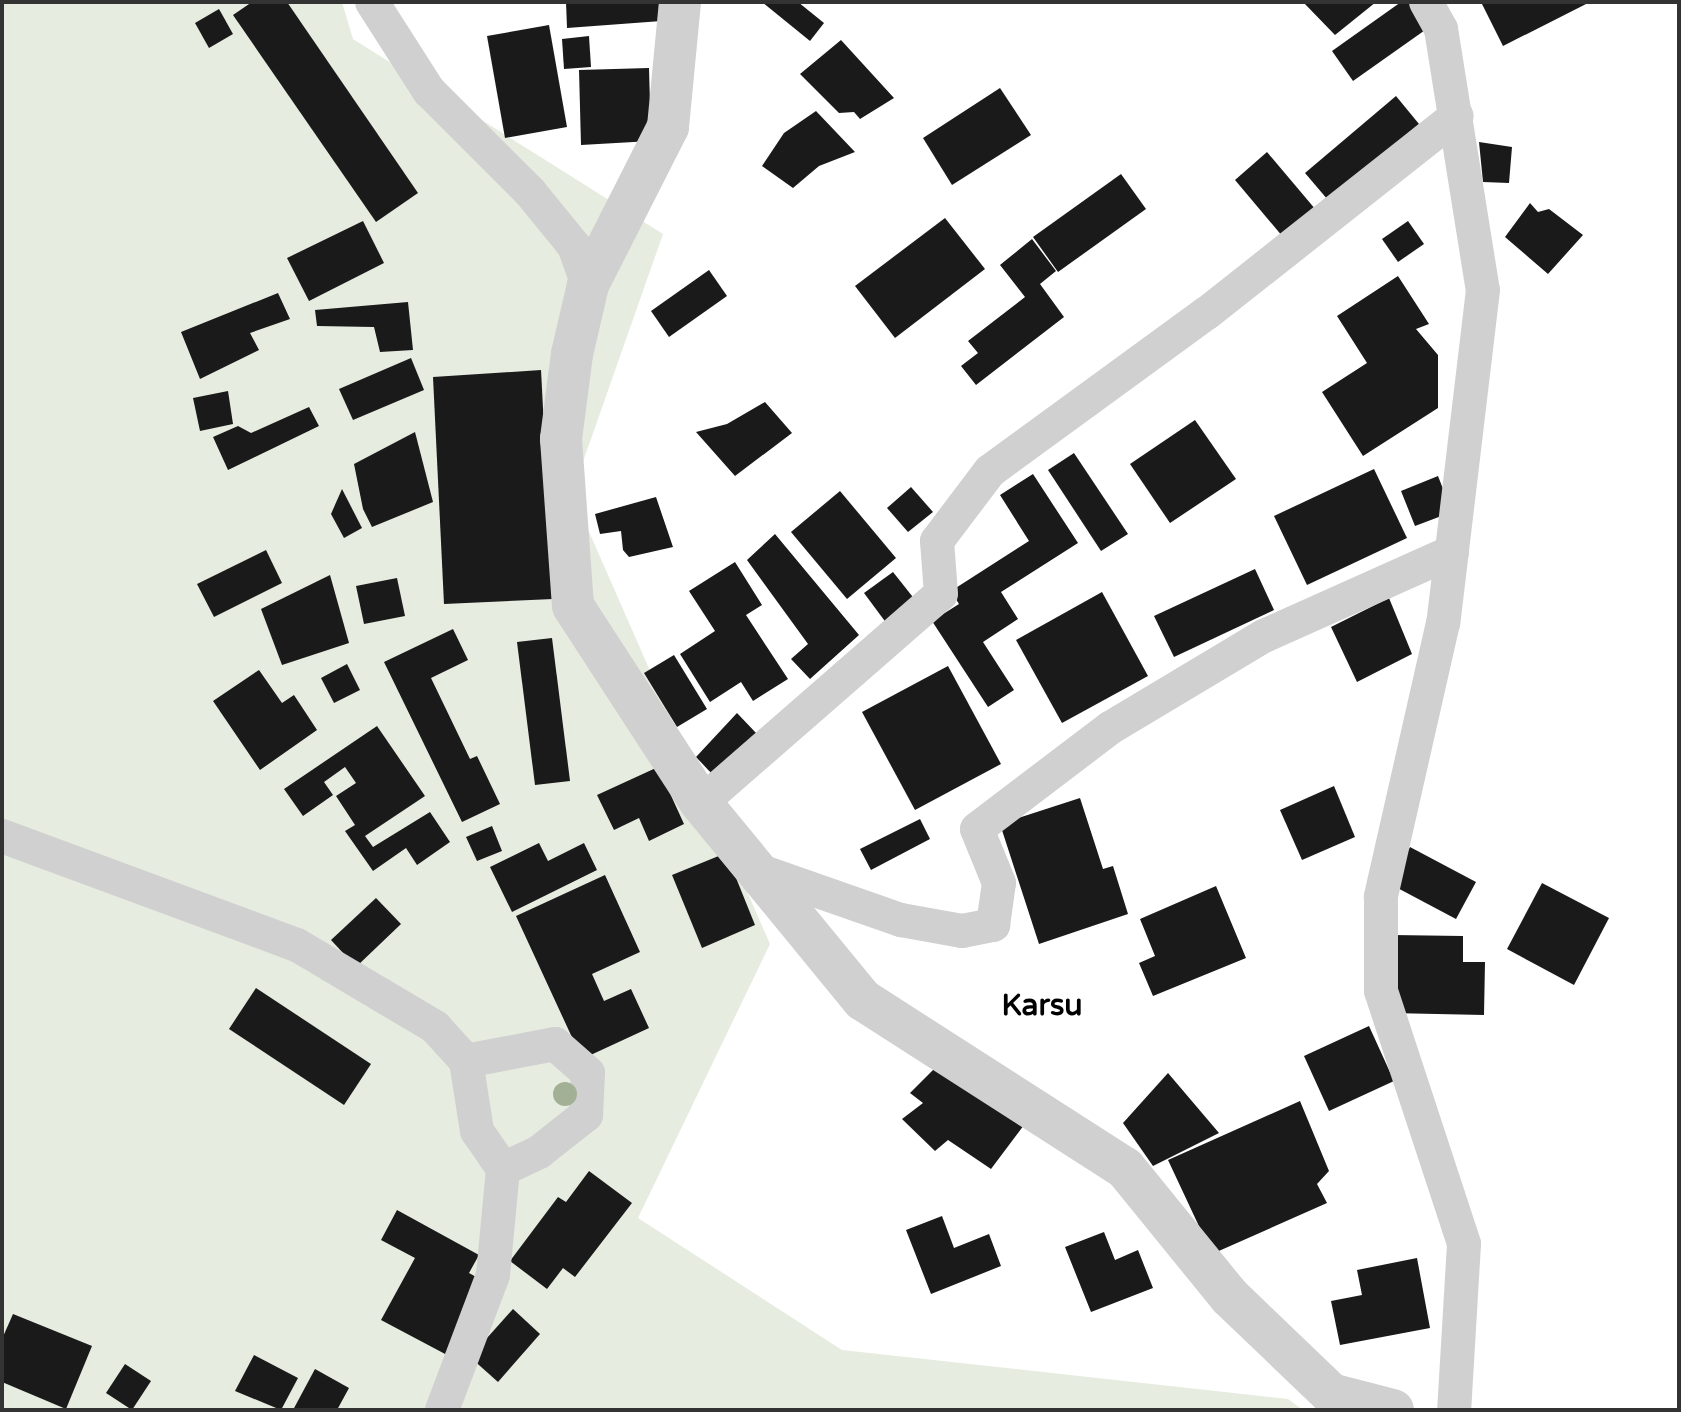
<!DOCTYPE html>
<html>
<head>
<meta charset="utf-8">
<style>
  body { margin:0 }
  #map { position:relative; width:1681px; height:1412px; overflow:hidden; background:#fff; font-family:"Varela Round",sans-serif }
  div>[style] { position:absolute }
  .green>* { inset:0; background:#e6ecdf }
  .building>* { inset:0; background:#1a1a1a }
  .minor>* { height:34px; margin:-17px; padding:0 17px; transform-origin:17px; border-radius:17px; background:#d0d0d0 }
  .tertiary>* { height:42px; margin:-21px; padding:0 21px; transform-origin:21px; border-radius:21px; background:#d0d0d0 }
  .trees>* { width:24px; height:24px; margin:-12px; border-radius:50%; background:#a2b095 }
  span { translate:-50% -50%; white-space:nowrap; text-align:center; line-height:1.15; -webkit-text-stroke:8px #fff; paint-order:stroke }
  .quarter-label { font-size:30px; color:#000; font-weight:700 }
  .frame { position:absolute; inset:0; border:4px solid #333; pointer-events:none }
</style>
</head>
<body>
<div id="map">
  <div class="green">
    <i style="clip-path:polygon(2px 2px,342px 2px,353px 39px,663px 234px,572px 493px,770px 944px,638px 1218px,842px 1350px,1288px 1399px,1303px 1410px,2px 1410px)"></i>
  </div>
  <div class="building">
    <i style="clip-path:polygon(252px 2px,287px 2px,418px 193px,376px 222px,233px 15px)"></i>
    <i style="clip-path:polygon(566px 2px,674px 2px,675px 20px,567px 28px)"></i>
    <i style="clip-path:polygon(762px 2px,798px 2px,824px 23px,810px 41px)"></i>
    <i style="clip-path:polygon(1303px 2px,1376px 2px,1335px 35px)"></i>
    <i style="clip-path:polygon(1401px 2px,1410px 2px,1428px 28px,1353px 81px,1332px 51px)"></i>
    <i style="clip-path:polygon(1481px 2px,1590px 2px,1503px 46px)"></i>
    <i style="clip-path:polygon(219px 9px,233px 34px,209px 48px,195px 23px)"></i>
    <i style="clip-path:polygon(549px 25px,567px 127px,505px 138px,487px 36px)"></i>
    <i style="clip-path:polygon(589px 36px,591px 67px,564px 69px,562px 39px)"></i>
    <i style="clip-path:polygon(841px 40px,894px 98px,860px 119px,854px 112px,839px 113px,800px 74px)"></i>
    <i style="clip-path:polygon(649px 68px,651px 141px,581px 145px,579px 70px)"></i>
    <i style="clip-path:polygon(1000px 88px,1031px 135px,952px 185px,923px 138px)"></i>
    <i style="clip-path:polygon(1396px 96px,1419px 124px,1328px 200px,1305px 173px)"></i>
    <i style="clip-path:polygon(816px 111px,855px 152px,819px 166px,793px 188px,762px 166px,784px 133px)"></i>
    <i style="clip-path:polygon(1479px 142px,1512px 147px,1509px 183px,1483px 182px)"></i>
    <i style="clip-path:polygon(1267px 152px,1316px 210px,1283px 237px,1235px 180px)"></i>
    <i style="clip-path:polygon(1121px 174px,1146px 209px,1058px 272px,1033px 237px)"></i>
    <i style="clip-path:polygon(1530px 203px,1538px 212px,1549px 209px,1583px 235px,1548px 274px,1505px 237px)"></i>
    <i style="clip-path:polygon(945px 218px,985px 269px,895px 338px,855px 286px)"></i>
    <i style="clip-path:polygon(363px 221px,384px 263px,309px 301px,287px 258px)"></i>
    <i style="clip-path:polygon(1408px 221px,1424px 244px,1398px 262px,1382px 239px)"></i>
    <i style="clip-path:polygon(1032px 239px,1056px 271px,1040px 284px,1064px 317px,976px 385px,961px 366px,978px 353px,968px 341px,1025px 297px,1000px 265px)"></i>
    <i style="clip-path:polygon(709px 270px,727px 296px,669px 337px,651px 311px)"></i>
    <i style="clip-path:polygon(1398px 276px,1429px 324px,1416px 329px,1438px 355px,1438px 408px,1363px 456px,1322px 392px,1367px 363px,1337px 316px)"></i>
    <i style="clip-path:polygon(278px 293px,290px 319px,250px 333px,259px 350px,200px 379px,181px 332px)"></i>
    <i style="clip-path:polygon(408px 302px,413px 350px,380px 352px,374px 327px,317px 326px,315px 310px)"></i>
    <i style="clip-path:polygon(411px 358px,424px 390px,353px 420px,339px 389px)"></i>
    <i style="clip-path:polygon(541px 370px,553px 599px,444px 604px,433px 377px)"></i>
    <i style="clip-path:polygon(228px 391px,233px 424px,200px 431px,193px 398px)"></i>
    <i style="clip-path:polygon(765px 402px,792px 433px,735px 476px,696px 432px,727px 424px)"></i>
    <i style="clip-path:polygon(309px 407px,319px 426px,228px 470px,213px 437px,238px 426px,251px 433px)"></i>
    <i style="clip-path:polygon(1195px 420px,1236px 479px,1170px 523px,1130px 464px)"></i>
    <i style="clip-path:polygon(415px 432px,433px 502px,372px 527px,363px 509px,354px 464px)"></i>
    <i style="clip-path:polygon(1074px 453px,1128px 534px,1101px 551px,1048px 470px)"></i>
    <i style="clip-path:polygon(1374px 469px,1407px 538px,1307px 585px,1274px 516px)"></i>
    <i style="clip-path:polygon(1033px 474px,1078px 543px,1001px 592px,1018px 619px,983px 642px,1014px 690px,988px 707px,932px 621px,959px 604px,951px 591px,1029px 541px,1000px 495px)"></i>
    <i style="clip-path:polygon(1438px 476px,1452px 512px,1415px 526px,1401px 491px)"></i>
    <i style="clip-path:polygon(911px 487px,933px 512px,908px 532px,887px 508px)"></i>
    <i style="clip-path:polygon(342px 489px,362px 528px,344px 538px,331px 514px)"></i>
    <i style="clip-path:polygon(840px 491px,896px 558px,847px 599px,791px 532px)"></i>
    <i style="clip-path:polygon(656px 497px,673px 547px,629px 557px,623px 550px,621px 531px,600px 534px,595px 514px)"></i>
    <i style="clip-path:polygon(775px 534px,859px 635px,810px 679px,791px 659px,808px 644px,747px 560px)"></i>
    <i style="clip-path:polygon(266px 550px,282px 583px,214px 617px,197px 584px)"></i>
    <i style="clip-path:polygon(735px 562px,762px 605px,746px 615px,788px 679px,753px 701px,741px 682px,710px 702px,680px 654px,715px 631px,689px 591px)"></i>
    <i style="clip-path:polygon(1255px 569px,1274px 610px,1174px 657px,1154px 616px)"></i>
    <i style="clip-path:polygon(893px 572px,916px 601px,887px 624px,864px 593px)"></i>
    <i style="clip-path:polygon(330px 575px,349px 643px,282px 665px,261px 609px)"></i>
    <i style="clip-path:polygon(397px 578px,405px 616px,364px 624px,356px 586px)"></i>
    <i style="clip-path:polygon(1102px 592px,1148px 676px,1062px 723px,1016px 640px)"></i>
    <i style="clip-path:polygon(1389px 598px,1412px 654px,1357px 682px,1331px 627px)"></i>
    <i style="clip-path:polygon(453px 629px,468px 660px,431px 678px,470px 759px,477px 756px,500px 804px,462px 822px,384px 662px)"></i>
    <i style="clip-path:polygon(552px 638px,570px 781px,535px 785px,517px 642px)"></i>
    <i style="clip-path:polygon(674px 655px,707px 709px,677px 727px,644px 673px)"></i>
    <i style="clip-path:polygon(347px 664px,360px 690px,334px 703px,321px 678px)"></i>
    <i style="clip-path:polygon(948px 666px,1001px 764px,915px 810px,862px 712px)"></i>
    <i style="clip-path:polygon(259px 670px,282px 703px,294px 695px,317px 730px,260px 770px,213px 701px)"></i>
    <i style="clip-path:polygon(737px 713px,757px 734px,713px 775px,696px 757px)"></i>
    <i style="clip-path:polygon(377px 726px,425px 796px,365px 836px,373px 847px,430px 812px,450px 842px,417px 865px,406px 848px,373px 871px,345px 831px,355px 825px,336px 796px,356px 783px,345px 767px,324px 782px,333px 795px,303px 816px,284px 789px)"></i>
    <i style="clip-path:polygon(658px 767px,684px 824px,649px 841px,639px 818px,614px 830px,597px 795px)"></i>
    <i style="clip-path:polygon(1334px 786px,1355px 837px,1302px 860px,1280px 810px)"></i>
    <i style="clip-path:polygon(1080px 798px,1103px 869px,1113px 866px,1128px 914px,1039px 944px,1000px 824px)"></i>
    <i style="clip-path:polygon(920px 819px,930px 839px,871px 870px,860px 849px)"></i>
    <i style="clip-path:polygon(492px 826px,502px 851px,477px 861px,466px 837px)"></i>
    <i style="clip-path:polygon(539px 843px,548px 861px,584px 843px,597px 870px,512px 912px,490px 867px)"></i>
    <i style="clip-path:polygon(1410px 847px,1476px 882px,1456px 919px,1390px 884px)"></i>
    <i style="clip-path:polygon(726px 853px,755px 925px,702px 948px,672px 875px)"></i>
    <i style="clip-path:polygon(605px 875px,640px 952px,592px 974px,604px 1001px,631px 989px,649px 1028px,582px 1059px,516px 916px)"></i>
    <i style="clip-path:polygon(1542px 883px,1609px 918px,1574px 985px,1507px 949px)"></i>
    <i style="clip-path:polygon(1216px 886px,1246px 958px,1153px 996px,1139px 963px,1155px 956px,1140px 919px)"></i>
    <i style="clip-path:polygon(376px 898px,401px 924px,356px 967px,331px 940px)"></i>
    <i style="clip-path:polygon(1392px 935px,1463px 936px,1463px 962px,1485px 962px,1484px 1015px,1390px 1013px)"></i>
    <i style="clip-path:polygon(256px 988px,371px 1064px,344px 1105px,229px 1029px)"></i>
    <i style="clip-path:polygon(1369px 1026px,1394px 1081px,1329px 1111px,1304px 1056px)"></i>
    <i style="clip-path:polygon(934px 1069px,1024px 1125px,991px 1169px,948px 1140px,935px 1151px,902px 1119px,923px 1103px,910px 1093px)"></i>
    <i style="clip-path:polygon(1168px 1073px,1219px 1133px,1153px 1166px,1123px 1123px)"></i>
    <i style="clip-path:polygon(1300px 1101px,1329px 1171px,1317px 1184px,1327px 1203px,1212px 1254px,1168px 1160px)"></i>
    <i style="clip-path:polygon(589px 1171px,632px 1203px,575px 1277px,563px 1268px,547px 1289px,510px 1261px,558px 1197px,566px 1202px)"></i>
    <i style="clip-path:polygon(397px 1210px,479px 1255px,469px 1273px,487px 1283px,447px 1355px,381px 1320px,415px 1258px,381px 1240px)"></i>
    <i style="clip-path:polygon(942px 1216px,954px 1248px,989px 1234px,1001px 1266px,931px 1294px,906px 1230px)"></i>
    <i style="clip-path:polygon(1104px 1232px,1115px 1260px,1138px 1250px,1153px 1288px,1091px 1312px,1065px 1247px)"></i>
    <i style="clip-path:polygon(1417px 1258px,1430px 1328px,1340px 1345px,1331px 1301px,1362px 1295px,1357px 1270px)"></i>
    <i style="clip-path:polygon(513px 1309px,540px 1334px,498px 1382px,470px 1357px)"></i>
    <i style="clip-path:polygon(13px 1314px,92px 1346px,66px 1409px,2px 1382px,2px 1339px)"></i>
    <i style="clip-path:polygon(254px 1355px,298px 1378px,281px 1410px,235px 1391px)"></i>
    <i style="clip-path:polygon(125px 1364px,151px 1381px,132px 1410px,106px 1393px)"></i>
    <i style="clip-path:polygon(315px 1369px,349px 1388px,337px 1410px,293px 1410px)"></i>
  </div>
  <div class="minor">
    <i style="left:372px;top:2px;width:106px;rotate:57.4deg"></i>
    <i style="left:429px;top:91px;width:143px;rotate:45deg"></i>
    <i style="left:530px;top:192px;width:70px;rotate:50.8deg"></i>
    <i style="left:574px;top:246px;width:41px;rotate:70.3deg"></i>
    <i style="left:1426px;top:2px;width:31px;rotate:61deg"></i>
    <i style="left:1441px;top:29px;width:264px;rotate:80.9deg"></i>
    <i style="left:1483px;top:290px;width:335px;rotate:96.8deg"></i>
    <i style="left:1443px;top:623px;width:281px;rotate:102.8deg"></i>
    <i style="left:1381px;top:897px;width:94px;rotate:90deg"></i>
    <i style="left:1381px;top:991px;width:266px;rotate:71.8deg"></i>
    <i style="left:1464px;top:1244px;width:166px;rotate:93.4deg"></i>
    <i style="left:701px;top:803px;width:318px;rotate:-41.1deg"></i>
    <i style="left:941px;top:594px;width:53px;rotate:-94.3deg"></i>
    <i style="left:937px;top:541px;width:88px;rotate:-52.9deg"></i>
    <i style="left:990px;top:471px;width:268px;rotate:-36.1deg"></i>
    <i style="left:1207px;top:313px;width:318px;rotate:-38.3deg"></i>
    <i style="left:2px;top:836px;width:314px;rotate:20.3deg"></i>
    <i style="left:297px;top:945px;width:161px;rotate:30.7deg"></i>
    <i style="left:435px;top:1027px;width:46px;rotate:47.6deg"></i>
    <i style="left:466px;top:1061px;width:71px;rotate:81.1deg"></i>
    <i style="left:477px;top:1131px;width:46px;rotate:55.6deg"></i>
    <i style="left:755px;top:869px;width:155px;rotate:19.3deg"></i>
    <i style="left:901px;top:920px;width:62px;rotate:10.2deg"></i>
    <i style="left:962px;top:931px;width:32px;rotate:-11deg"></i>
    <i style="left:993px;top:925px;width:42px;rotate:-81.9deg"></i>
    <i style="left:999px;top:883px;width:58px;rotate:-112.2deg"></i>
    <i style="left:977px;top:829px;width:167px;rotate:-37.2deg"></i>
    <i style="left:1110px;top:728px;width:179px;rotate:-30.9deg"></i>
    <i style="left:1264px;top:636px;width:206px;rotate:-24.1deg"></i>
    <i style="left:442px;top:1410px;width:144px;rotate:-69.3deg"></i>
    <i style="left:493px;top:1275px;width:106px;rotate:-84.6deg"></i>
    <i style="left:503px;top:1169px;width:40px;rotate:-25deg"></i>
    <i style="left:539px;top:1152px;width:60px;rotate:-38.2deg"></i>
    <i style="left:586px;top:1115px;width:42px;rotate:-87.3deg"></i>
    <i style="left:588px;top:1073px;width:44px;rotate:-138.7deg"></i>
    <i style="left:555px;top:1044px;width:91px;rotate:169.2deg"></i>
  </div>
  <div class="tertiary">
    <i style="left:680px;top:2px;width:126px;rotate:95.5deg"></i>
    <i style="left:668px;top:127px;width:177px;rotate:116.9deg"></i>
    <i style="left:588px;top:285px;width:71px;rotate:103.1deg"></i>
    <i style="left:572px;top:354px;width:86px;rotate:97.4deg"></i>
    <i style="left:561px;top:439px;width:167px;rotate:85.9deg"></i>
    <i style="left:573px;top:606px;width:235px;rotate:57deg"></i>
    <i style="left:701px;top:803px;width:255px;rotate:50.6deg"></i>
    <i style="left:863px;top:1000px;width:311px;rotate:32.7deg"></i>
    <i style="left:1125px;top:1168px;width:166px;rotate:50.9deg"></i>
    <i style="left:1230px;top:1297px;width:140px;rotate:43.8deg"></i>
    <i style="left:1331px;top:1394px;width:64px;rotate:14.5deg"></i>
  </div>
  <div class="trees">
    <i style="left:565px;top:1094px"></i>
  </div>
  <div class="quarter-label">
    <span style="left:1042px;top:1006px">Karsu</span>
  </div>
  <div class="frame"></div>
</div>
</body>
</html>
